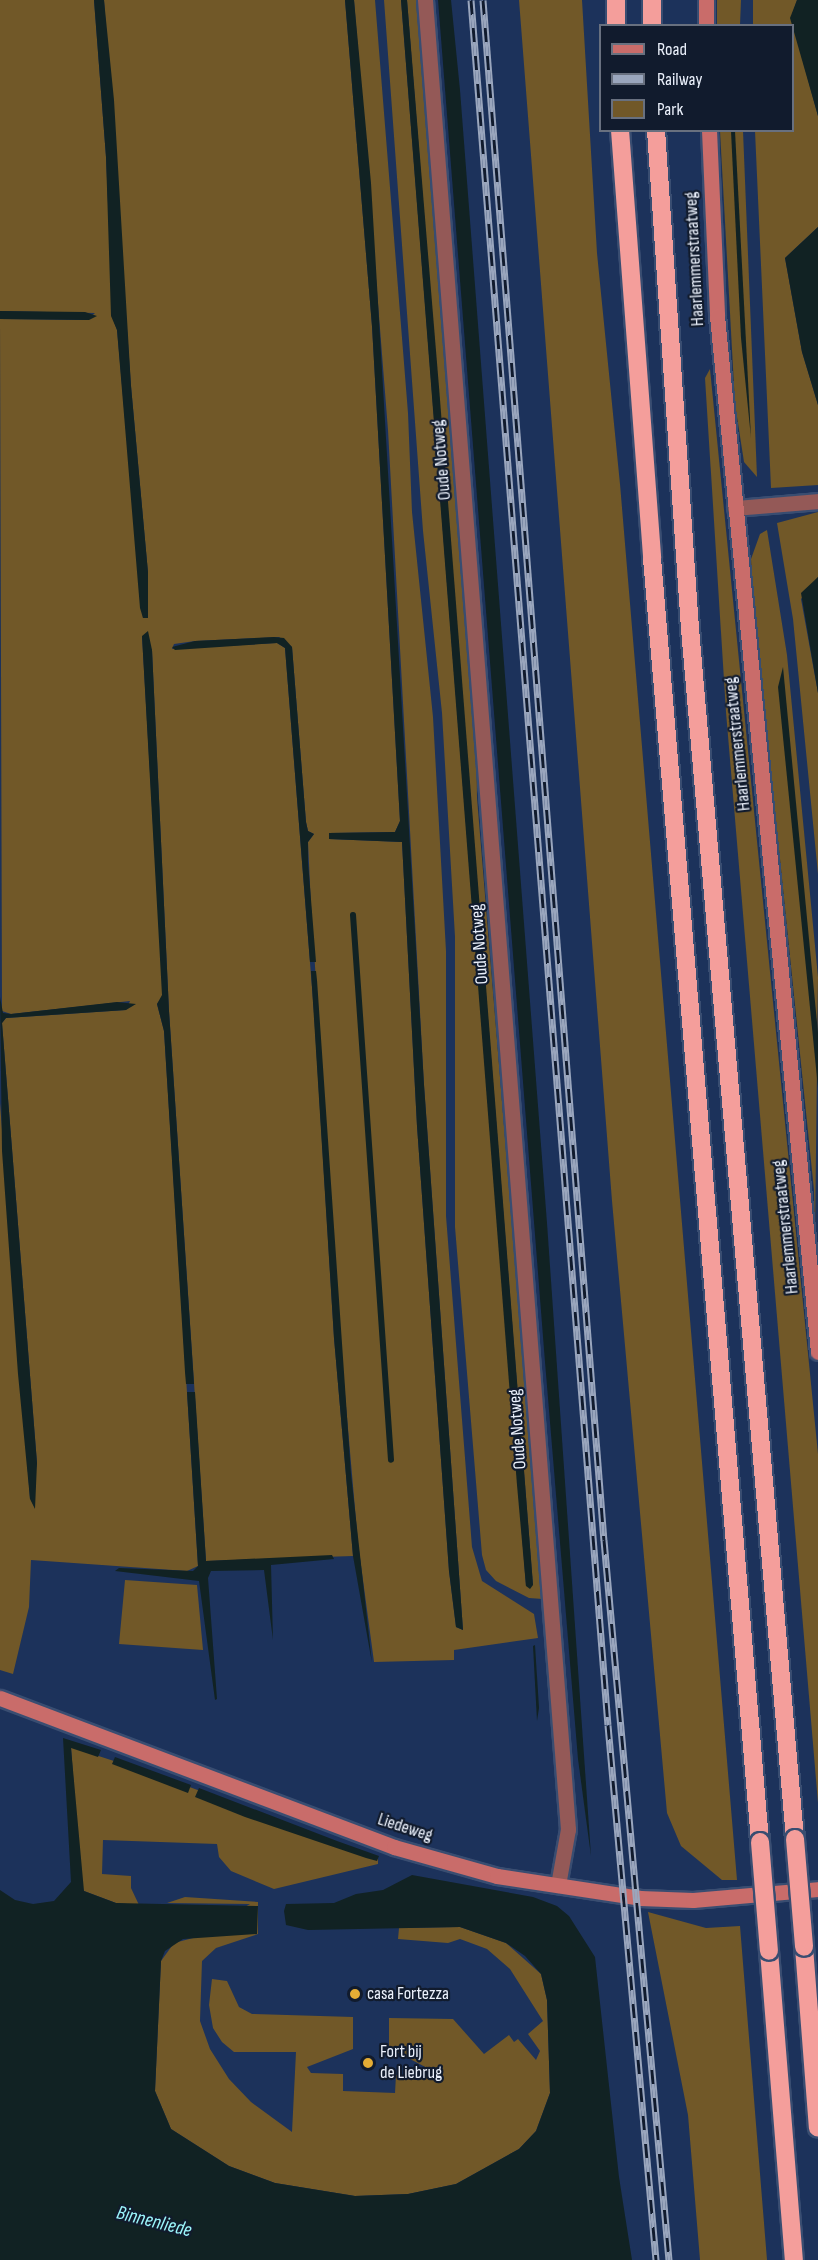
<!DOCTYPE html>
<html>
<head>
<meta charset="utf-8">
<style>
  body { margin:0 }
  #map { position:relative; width:818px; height:2260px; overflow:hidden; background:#1c325b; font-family:"Sofia Sans Condensed",sans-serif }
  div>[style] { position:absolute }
  .green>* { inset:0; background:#715828 }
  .water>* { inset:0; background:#112223 }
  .stream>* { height:6px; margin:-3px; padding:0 3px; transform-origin:3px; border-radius:3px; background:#112223 }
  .roads { filter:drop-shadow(2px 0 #394d71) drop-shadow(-2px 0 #394d71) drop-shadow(0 2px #394d71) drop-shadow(0 -2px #394d71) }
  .street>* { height:15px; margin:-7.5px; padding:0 7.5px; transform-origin:7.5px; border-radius:7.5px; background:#945957 }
  .secondary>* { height:15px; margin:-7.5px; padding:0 7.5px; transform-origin:7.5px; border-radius:7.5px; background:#c96c6a }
  .highway>* { height:18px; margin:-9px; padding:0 9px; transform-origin:9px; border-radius:9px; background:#f49e9b }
  .rail>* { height:7px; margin-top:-3.5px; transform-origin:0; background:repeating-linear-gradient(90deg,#111b2d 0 14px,#9aa6bd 0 28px); box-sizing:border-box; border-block:2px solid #9aa6bd }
  .bridges { filter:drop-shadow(2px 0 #394d71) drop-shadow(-2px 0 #394d71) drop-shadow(0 2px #394d71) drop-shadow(0 -2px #394d71) }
  .highway-bridge>* { height:18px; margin:-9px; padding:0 9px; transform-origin:9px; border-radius:9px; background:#f49e9b }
  .dots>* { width:16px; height:16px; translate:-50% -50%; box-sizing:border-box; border:3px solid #111b2d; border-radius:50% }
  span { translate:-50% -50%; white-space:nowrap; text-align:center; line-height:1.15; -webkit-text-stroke:4.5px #111b2d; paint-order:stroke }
  .street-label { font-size:18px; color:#eaf0fb }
  .poi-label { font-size:18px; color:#eaf0fb }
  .left { translate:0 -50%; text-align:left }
  .water-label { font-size:20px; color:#9cf6fc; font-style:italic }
  .legend { position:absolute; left:599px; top:24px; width:195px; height:108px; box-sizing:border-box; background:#111b2d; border:2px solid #68707f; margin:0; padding:8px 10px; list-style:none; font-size:18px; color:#eaf0fb }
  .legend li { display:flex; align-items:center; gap:12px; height:30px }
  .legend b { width:30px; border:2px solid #68707f }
</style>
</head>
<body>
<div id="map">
  <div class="green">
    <i style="clip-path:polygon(0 0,94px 0,106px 157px,113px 319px,117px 330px,143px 618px,148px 618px,148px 573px,131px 386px,104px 0,345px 0,372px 326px,400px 821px,395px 832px,329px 833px,329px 839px,402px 842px,417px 1126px,449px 1571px,456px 1627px,463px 1630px,424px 1085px,388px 430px,354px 0,375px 0,408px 413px,412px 512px,433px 717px,446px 951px,446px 1216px,472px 1547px,482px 1581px,534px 1614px,538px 1638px,454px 1650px,454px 1660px,374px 1662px,358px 1543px,339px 1326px,311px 906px,308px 842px,314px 834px,308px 831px,306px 822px,292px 647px,279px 637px,195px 641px,174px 644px,172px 649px,277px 643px,285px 648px,314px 1013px,334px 1338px,353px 1556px,206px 1561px,169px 1011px,152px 650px,142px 636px,163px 996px,157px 1004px,164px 1031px,198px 1566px,187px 1571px,31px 1560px,29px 1607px,13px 1674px,0 1670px,0 1103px,30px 1499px,37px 1463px,2px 1023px,6px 1018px,126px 1010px,130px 1001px,11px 1014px,2px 1011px,0 319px,87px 320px,95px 313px,0 311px)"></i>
    <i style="clip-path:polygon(384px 0,401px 0,526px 1586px,533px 1585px,407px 0,417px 0,476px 724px,477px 798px,543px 1599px,529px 1598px,496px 1581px,486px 1570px,482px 1555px,455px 1227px,455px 937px,442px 713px,423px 531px)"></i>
    <i style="clip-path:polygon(519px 0,582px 0,597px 253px,620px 484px,737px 1880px,722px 1880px,681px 1846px,667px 1813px,612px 1201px)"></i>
    <i style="clip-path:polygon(717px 0,741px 0,740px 25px,717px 25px)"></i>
    <i style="clip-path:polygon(753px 0,797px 0,791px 18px,818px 116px,818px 227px,785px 258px,802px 352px,818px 405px,818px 485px,771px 488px,755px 131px,792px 130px,792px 26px,753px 26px)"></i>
    <i style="clip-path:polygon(720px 131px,743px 131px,757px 477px,744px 462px,735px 404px)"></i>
    <i style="clip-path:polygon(710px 369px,818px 1454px,818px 1803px,726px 712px,705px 378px)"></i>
    <i style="clip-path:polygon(818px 512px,818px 577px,801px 599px,818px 693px,818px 874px,793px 619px,777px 523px)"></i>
    <i style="clip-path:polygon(767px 530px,787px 655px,818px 977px,815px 1238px,814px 1190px,753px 596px,751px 559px,760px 534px)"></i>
    <i style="clip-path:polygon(125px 1580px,197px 1585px,203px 1650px,119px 1644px)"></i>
    <i style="clip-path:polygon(71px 1747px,163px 1777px,378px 1858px,378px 1864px,274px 1889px,231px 1871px,219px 1857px,217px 1844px,103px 1840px,102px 1874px,131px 1876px,131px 1888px,139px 1905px,116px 1903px,84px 1891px,81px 1885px)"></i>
    <i style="clip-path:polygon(185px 1897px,258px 1902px,258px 1934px,216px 1948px,202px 1961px,200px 2021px,210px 2049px,229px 2079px,251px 2102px,292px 2132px,296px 2052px,234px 2052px,222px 2042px,213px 2028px,209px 2005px,212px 1979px,227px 1981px,239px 2007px,252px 2014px,353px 2017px,353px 2049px,307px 2067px,311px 2073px,343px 2074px,343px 2091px,395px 2093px,396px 2075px,426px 2076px,431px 2070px,389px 2048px,389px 2018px,453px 2019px,484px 2054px,509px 2035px,514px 2042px,518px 2039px,536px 2060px,540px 2051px,528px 2034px,543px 2021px,510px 1969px,487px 1949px,460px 1939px,448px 1943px,398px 1939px,399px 1928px,460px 1927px,506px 1943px,541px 1974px,547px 2000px,550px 2093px,536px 2131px,519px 2149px,456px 2184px,408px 2194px,355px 2196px,275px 2183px,229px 2166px,171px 2129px,155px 2091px,161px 1961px,174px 1943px,193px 1938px,250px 1904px,167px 1903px)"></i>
    <i style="clip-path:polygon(648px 1912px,706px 1928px,740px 1926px,767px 2260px,700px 2260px,688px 2115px)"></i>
  </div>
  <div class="water">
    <i style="clip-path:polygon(94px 0,104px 0,114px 100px,131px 386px,148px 572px,148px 618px,143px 618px,140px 608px,117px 330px,111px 316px,106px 157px)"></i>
    <i style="clip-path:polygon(345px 0,354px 0,371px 183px,424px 1085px,463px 1630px,456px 1627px,449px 1571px,417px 1126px,402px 842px,329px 839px,329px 833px,395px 832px,400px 821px,372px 326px)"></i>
    <i style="clip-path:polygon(401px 0,407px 0,439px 387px,533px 1585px,530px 1589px,526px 1586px,517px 1485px)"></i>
    <i style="clip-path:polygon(438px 0,451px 0,460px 90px,547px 1223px,591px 1856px,578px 1759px,545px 1362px)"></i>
    <i style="clip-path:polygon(797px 0,818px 0,818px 116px,790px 18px)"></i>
    <i style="clip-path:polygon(731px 131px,735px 131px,751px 438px,741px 338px)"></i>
    <i style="clip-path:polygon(818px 227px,818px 405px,802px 352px,785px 258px)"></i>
    <i style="clip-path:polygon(0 311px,85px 312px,97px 316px,89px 320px,0 319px)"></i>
    <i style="clip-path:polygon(818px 577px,818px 693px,801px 593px)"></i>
    <i style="clip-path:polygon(148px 631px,152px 650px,169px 1011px,194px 1384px,186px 1384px,185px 1372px,164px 1031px,157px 1004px,162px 995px,142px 636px)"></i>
    <i style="clip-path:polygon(274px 637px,284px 638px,292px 647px,306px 822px,308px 831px,314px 834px,308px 842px,308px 862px,316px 962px,310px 962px,285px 648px,277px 643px,175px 650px,172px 647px,195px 641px)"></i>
    <i style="clip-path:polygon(783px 667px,818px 1033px,818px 1088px,778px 687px)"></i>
    <i style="clip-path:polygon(311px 971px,316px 971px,317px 980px,351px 1474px,372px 1663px,353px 1556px,334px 1338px)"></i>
    <i style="clip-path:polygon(0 997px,3px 1013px,11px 1014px,117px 1002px,136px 1004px,126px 1010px,6px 1018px,2px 1023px,37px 1463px,35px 1509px,30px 1499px,18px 1374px,2px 1151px)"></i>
    <i style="clip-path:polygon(187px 1392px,195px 1392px,206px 1561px,332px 1555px,334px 1559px,271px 1565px,273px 1640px,264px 1570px,211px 1571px,208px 1578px,217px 1699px,215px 1700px,199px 1581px,115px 1571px,119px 1568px,193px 1571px,198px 1566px)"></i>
    <i style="clip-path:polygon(535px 1645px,539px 1708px,537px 1721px,533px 1646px)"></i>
    <i style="clip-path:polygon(63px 1738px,101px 1750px,98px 1757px,71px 1748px,84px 1891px,116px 1903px,258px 1906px,257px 1934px,183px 1939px,165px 1951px,161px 1961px,155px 2091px,171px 2129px,229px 2166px,275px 2183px,355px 2196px,408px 2194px,456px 2184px,519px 2149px,536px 2131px,550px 2093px,547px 2000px,541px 1974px,525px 1956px,506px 1943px,460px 1927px,308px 1930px,286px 1925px,284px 1911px,286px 1904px,334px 1903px,356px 1894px,383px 1890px,412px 1875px,533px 1897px,557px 1906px,569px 1916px,595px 1957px,619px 2177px,632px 2260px,0 2260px,0 1890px,15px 1900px,33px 1904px,54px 1901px,71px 1882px)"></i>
    <i style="clip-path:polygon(115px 1757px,191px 1785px,188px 1793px,112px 1764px)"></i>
    <i style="clip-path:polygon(199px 1788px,337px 1841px,379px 1856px,377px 1861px,366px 1858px,245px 1817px,195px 1797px)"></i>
  </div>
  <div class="stream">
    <i style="left:353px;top:915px;width:546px;rotate:86.01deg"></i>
  </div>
  <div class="roads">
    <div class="street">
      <i style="left:425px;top:0;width:1835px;rotate:85.53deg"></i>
      <i style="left:568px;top:1829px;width:57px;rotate:100.1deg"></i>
      <i style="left:735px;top:508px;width:83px;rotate:-4.8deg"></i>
    </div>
    <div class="secondary">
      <i style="left:706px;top:0;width:26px;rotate:90deg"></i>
      <i style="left:709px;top:130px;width:186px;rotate:87.5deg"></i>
      <i style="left:717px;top:316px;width:1041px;rotate:84.43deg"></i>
      <i style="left:0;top:1698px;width:421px;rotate:20.7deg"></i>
      <i style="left:394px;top:1847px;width:107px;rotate:15.7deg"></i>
      <i style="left:497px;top:1876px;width:145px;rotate:8.7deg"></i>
      <i style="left:640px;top:1898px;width:53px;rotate:2.2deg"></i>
      <i style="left:693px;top:1900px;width:125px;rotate:-5deg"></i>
    </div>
    <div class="highway">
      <i style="left:616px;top:0;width:26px;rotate:90deg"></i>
      <i style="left:652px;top:0;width:26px;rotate:90deg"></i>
      <i style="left:620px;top:130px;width:429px;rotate:85.7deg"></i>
      <i style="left:652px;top:558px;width:1289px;rotate:85.19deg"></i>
      <i style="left:656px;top:130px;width:500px;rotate:86.1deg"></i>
      <i style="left:690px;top:629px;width:1215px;rotate:85.04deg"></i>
      <i style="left:804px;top:1947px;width:181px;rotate:85.6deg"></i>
      <i style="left:769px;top:1951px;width:310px;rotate:85.4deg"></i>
    </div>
  </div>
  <div class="rail">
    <i style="left:471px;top:0;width:1730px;rotate:85.46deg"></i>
    <i style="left:608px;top:1725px;width:537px;rotate:84.87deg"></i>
    <i style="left:483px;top:0;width:1545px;rotate:85.51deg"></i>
    <i style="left:604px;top:1540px;width:723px;rotate:84.84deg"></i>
  </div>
  <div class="bridges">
    <div class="highway-bridge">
      <i style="left:795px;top:1839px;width:108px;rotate:85.2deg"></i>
      <i style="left:760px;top:1842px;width:109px;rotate:85.3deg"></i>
    </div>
  </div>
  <div class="dots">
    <i style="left:355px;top:1994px;background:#e5ad35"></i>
    <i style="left:368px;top:2063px;background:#e5ad35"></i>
  </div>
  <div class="street-label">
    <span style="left:695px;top:259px;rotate:-93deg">Haarlemmerstraatweg</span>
    <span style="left:442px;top:460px;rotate:-95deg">Oude Notweg</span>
    <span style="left:738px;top:744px;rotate:-96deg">Haarlemmerstraatweg</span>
    <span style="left:480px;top:944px;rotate:-94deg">Oude Notweg</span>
    <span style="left:786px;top:1227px;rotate:-96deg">Haarlemmerstraatweg</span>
    <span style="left:518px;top:1429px;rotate:-94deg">Oude Notweg</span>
    <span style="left:405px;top:1828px;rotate:18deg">Liedeweg</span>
  </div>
  <div class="poi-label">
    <span class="left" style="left:367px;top:1994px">casa Fortezza</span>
    <span class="left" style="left:380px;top:2063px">Fort bij<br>de Liebrug</span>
  </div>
  <div class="water-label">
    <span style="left:154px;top:2222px;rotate:14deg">Binnenliede</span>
  </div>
  <ul class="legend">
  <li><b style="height:8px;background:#c96c6a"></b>Road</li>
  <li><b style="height:8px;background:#9aa6bd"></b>Railway</li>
  <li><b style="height:16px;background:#715828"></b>Park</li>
  </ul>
</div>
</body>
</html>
